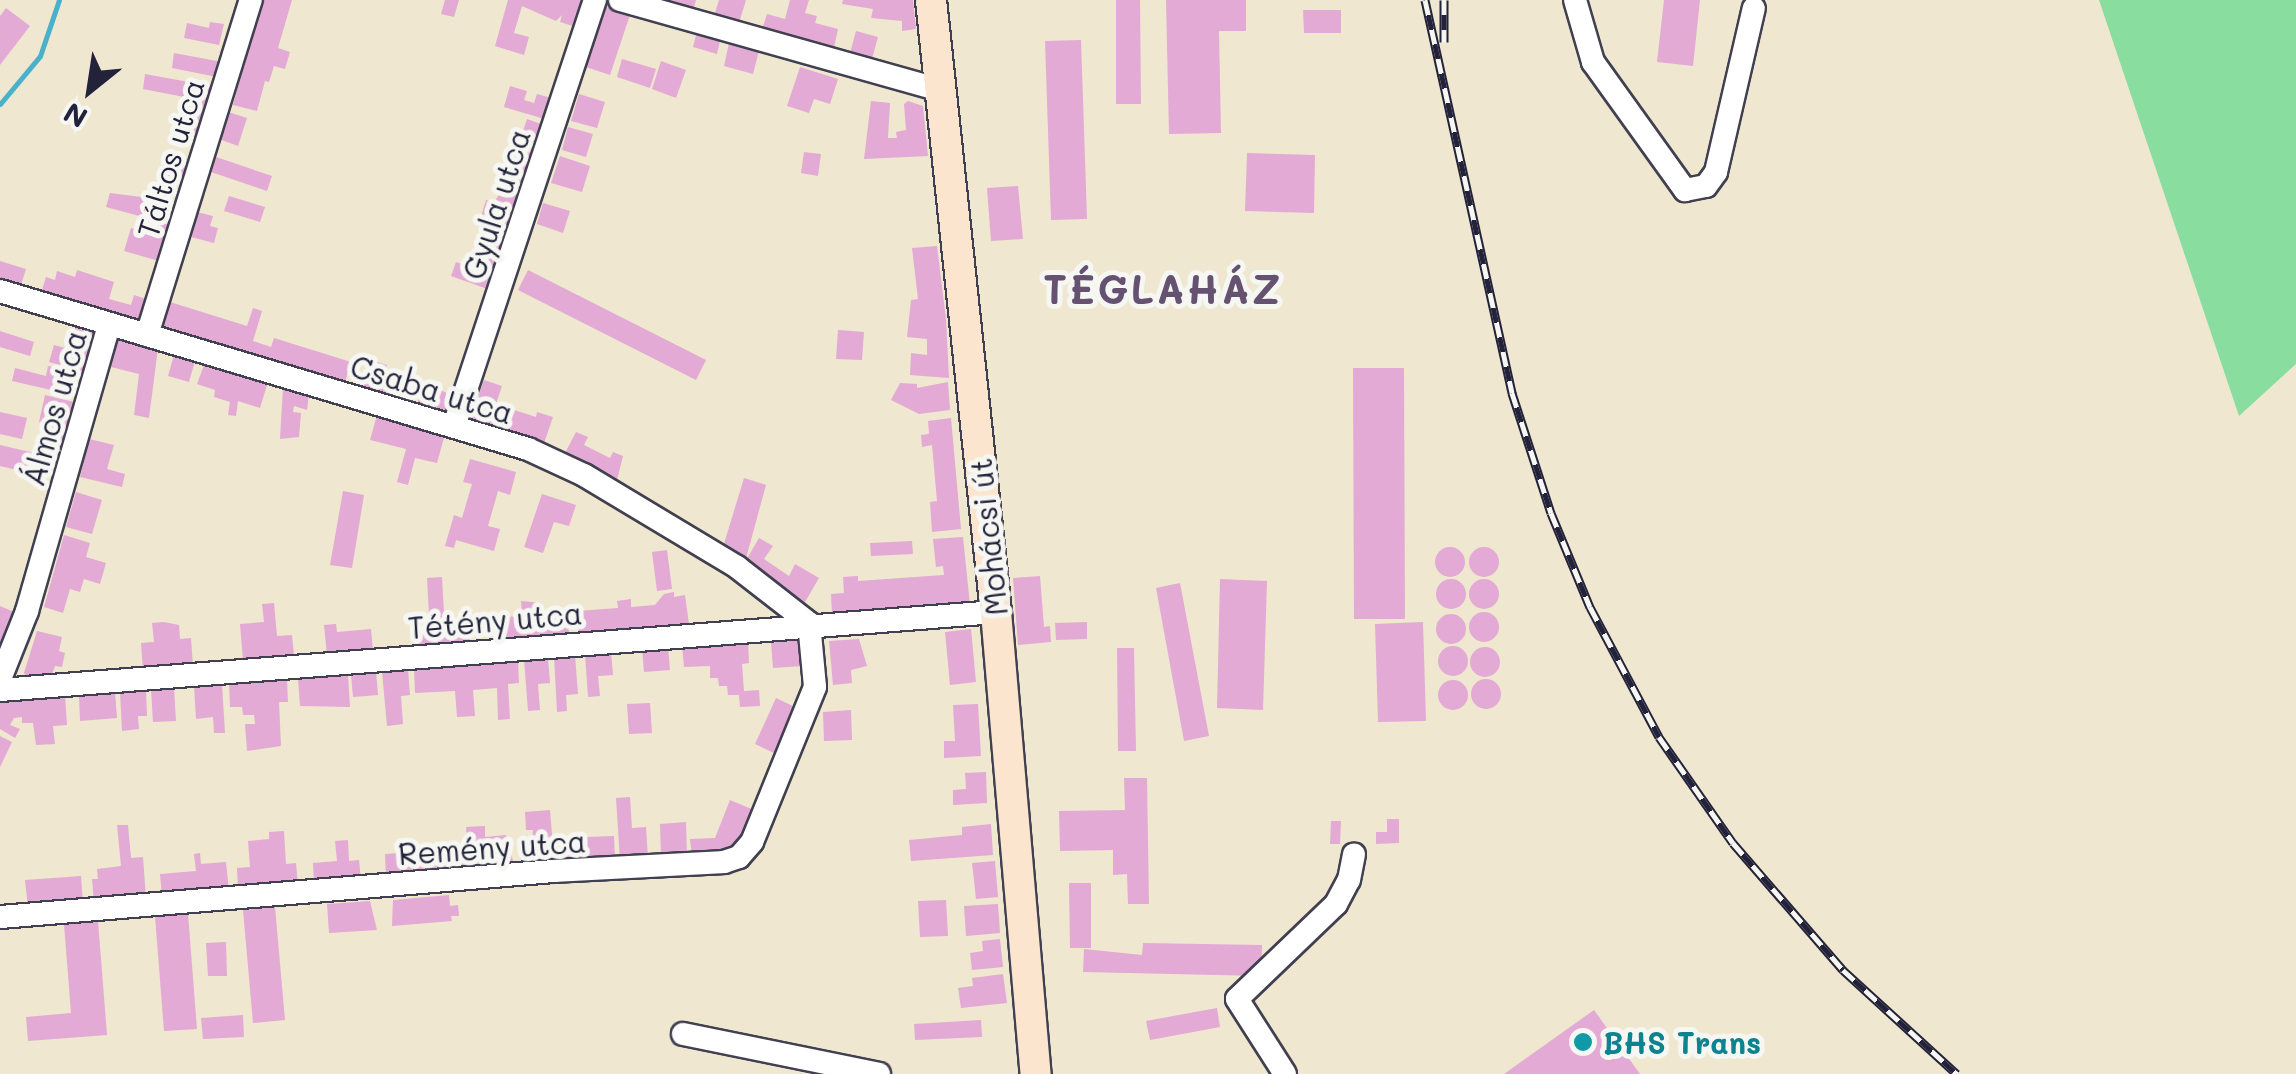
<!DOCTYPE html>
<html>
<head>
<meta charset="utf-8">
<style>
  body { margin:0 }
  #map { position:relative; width:2296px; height:1074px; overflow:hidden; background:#efe7cf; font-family:Mali,sans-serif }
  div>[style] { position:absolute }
  .green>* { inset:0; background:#88dd9f }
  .stream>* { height:5px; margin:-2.5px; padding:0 2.5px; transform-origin:2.5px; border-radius:2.5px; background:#4bb1cb }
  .building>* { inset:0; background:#e2aad4 }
  .round { border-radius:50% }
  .roads { filter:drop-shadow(2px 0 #414051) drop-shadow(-2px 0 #414051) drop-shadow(0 2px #414051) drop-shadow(0 -2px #414051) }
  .street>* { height:22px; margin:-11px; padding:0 11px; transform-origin:11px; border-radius:11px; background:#fff }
  .secondary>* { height:30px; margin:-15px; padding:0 15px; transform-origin:15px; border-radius:15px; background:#fbe5cf }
  .rail>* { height:9px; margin-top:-4.5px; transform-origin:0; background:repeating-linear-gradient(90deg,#f6f6f2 0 15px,#22223b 0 30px); box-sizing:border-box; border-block:2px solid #22223b }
  .dots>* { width:28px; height:28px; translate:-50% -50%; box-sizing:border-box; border:5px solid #f6f6f2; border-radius:50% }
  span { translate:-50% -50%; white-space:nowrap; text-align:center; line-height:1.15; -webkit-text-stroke:10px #f6f6f2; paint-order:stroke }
  .street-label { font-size:30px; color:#22223b }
  .culture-label { font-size:30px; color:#0d838f; font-weight:700 }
  .left { translate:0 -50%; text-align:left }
  .district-label { font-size:40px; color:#655271; font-weight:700; letter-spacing:2.5px }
  .north { position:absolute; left:40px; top:40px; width:100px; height:100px; -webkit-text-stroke:8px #f6f6f2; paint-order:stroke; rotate:210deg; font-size:28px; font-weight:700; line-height:40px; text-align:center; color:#22223b }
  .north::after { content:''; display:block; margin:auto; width:35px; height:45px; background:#22223b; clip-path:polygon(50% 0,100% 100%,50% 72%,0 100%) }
</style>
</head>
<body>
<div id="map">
  <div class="green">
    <i style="clip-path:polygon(2099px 0,2296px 0,2296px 364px,2239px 416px)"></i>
  </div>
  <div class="stream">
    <i style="left:0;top:104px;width:62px;rotate:-50.2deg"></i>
    <i style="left:40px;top:56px;width:59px;rotate:-71.3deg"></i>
  </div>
  <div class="building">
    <i style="clip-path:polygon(262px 0,292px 0,278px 48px,290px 52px,285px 69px,274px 66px,269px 82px,265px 81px,257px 111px,233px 105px)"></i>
    <i style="clip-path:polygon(445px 0,459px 0,454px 17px,441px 14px)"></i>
    <i style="clip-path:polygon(508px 0,581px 0,586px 7px,579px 28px,560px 22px,562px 15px,556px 21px,522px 6px,514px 33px,529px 37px,524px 55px,495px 46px)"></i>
    <i style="clip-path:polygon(661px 0,696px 0,693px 11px)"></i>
    <i style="clip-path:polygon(719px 0,746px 0,739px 23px,714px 16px)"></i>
    <i style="clip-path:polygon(790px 0,809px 0,805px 13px,817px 16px,815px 23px,838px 29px,833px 52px,761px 33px,767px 14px,785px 19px)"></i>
    <i style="clip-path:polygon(843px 0,913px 0,916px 29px,902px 31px,902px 21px,871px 18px,873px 9px,842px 4px)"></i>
    <i style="clip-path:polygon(1116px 0,1140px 0,1141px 104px,1116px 104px)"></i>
    <i style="clip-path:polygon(1166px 0,1246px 0,1246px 31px,1219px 31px,1221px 133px,1169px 134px)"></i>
    <i style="clip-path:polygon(1664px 0,1700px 0,1693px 66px,1657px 62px)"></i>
    <i style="clip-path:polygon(606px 7px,630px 15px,610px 75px,586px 67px)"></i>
    <i style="clip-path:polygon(6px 8px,30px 26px,0 65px,0 16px)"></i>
    <i style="clip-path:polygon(1303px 10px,1341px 10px,1341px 33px,1304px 33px)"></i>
    <i style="clip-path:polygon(210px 22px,224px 24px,219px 45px,184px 38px,187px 23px,209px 28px)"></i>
    <i style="clip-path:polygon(856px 31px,878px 37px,872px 59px,850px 53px)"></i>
    <i style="clip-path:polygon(696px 35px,720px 41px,717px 54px,693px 47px)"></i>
    <i style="clip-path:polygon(1081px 40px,1087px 219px,1051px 220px,1045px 41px)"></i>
    <i style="clip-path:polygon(729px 43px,759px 51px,753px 74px,724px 66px)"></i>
    <i style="clip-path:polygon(174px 53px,222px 62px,217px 77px,172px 68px)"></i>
    <i style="clip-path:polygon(622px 59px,656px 69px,650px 88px,617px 77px)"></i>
    <i style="clip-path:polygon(661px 61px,686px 70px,676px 98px,652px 89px)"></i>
    <i style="clip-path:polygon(800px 67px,838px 79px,830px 104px,814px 99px,809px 113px,787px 106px)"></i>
    <i style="clip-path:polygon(145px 74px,216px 87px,201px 137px,175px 130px,184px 97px,143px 89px)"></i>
    <i style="clip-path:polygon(510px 86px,527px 91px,524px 100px,534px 103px,537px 94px,555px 99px,548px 120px,504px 107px)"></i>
    <i style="clip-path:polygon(579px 94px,605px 102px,597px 128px,571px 121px)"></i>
    <i style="clip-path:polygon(871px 101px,890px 103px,888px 138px,897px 138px,896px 132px,906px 130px,904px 104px,908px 101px,923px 106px,928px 156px,864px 159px)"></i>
    <i style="clip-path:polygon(228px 112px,247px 118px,238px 146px,219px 139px)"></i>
    <i style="clip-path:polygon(527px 119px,547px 126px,539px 147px,520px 140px)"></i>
    <i style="clip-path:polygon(568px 127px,593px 134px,586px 157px,562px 150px)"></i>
    <i style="clip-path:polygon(511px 147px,537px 155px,531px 174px,504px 166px)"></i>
    <i style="clip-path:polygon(804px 152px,821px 154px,818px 176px,801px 173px)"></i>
    <i style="clip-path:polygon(168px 153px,191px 160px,185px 183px,162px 177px)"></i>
    <i style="clip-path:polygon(1247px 153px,1315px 155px,1314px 213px,1245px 211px)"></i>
    <i style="clip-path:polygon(560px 156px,590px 166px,582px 192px,551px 183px)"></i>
    <i style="clip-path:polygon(216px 157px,272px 176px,267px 191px,211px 172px)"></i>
    <i style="clip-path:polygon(508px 176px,527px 182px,493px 291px,451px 276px,456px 262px,473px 268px,478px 257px,484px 259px,493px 231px,478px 226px,486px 200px,495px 202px)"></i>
    <i style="clip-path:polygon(1018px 186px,1023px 239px,991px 241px,987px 188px)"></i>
    <i style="clip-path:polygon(110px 193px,149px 198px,143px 217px,106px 207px)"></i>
    <i style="clip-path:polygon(229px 196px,265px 207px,260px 222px,224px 211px)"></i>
    <i style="clip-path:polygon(543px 203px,570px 211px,563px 233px,537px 224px)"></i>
    <i style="clip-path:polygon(197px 212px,213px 216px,210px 226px,218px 228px,214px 243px,191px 237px)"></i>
    <i style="clip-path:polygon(145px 218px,170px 225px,159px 261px,124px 251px,131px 228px,141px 231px)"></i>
    <i style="clip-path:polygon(937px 246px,946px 319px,949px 378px,910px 375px,911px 353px,927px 355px,927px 339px,907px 337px,911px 300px,918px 299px,912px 248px)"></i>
    <i style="clip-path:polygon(0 261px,26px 269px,20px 288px,0 282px)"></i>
    <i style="clip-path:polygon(77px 270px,114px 282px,109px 299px,131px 305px,134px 295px,146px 299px,140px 324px,41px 293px,46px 277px,55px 280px,57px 271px,75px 277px)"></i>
    <i style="clip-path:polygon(528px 270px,706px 360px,696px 380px,518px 290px)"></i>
    <i style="clip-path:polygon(170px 302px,247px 326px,253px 308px,262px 311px,253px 341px,271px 347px,274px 338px,351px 362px,344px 385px,162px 328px)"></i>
    <i style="clip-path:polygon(76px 325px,98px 331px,86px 372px,49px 362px,54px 345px,69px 349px)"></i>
    <i style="clip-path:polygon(838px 330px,864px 332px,862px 360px,836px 359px)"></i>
    <i style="clip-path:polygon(0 331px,34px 342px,30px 356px,0 347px)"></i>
    <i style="clip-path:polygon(124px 339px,158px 348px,149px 418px,134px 415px,139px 374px,111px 367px,117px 342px)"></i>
    <i style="clip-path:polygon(174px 355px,195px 361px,189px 382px,168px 376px)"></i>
    <i style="clip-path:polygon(371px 360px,387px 365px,383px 380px,392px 383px,387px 397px,362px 390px)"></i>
    <i style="clip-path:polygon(204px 365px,268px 382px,260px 408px,238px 401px,236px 416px,228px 415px,230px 402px,214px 397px,215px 390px,197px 384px)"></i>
    <i style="clip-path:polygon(48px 366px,59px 368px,56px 379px,66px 381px,64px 393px,12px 381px,15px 368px,46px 376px)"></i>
    <i style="clip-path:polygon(1353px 368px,1404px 368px,1405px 619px,1354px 619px)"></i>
    <i style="clip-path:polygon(484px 380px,502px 386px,496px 404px,536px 417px,537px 412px,553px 417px,543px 446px,470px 421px)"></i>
    <i style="clip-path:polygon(424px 382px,455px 397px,449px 415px,417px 405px)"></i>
    <i style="clip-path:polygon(948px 382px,950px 410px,919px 414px,891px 400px,900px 383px,917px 384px,917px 388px)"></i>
    <i style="clip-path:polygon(283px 387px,309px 394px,307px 410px,294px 406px,293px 412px,301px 413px,299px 437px,280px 439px)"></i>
    <i style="clip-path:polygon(45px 395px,78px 403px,65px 455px,46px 450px,52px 425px,39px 422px)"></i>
    <i style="clip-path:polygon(0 412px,27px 418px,22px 439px,0 434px)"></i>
    <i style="clip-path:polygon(377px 415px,445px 434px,437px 463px,415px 458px,408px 485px,397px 482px,406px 449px,370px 440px)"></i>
    <i style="clip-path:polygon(951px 418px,961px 529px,932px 532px,930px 502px,937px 501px,932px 445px,922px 447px,921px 435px,929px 434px,928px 421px)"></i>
    <i style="clip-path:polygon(576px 432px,588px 437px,584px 445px,610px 458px,613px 452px,623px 456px,617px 480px,564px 455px)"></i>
    <i style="clip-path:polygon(89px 439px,114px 445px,107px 469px,125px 474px,122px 487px,80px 477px)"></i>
    <i style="clip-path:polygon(0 445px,43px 455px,39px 475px,0 466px)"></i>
    <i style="clip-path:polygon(470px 459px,516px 472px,510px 495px,498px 491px,488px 526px,500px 529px,494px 551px,456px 540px,454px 548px,445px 546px,454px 515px,462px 518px,472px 484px,463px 482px)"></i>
    <i style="clip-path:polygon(744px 478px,766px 485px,745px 562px,723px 547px)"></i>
    <i style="clip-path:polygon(343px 491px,364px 495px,352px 568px,330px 565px)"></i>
    <i style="clip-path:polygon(76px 492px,102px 500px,92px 534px,66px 527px)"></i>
    <i style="clip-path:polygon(542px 494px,576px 505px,569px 526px,554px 522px,543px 553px,524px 547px)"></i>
    <i style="clip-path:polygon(64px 535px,90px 543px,86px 557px,106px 563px,100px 584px,84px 579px,80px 592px,70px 589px,63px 613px,44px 607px)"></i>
    <i style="clip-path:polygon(963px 537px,970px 605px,832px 614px,831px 594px,844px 593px,843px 577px,858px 576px,858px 581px,944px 575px,943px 566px,936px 567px,933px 539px)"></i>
    <i style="clip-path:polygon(759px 538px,773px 546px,764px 559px,789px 576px,795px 564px,819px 578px,805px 602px,745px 562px)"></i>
    <i style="clip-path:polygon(912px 541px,913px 554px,871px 556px,870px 543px)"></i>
    <i class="round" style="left:1469px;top:547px;width:30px;height:30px"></i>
    <i class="round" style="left:1435px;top:547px;width:30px;height:30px"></i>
    <i style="clip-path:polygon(667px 550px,672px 589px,657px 591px,652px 552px)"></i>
    <i style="clip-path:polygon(1040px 576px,1044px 627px,1050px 626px,1051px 642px,1018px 645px,1013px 578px)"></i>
    <i style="clip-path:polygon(442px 577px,445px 631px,469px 630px,470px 645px,419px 648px,417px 616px,429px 615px,427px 578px)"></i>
    <i style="clip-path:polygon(1220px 579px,1267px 581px,1263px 710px,1217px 708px)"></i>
    <i class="round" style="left:1469px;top:579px;width:30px;height:30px"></i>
    <i class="round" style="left:1436px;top:579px;width:30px;height:30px"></i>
    <i style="clip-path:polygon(1180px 583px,1209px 736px,1184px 741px,1156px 588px)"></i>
    <i style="clip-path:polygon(674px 592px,674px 597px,685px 595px,689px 624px,579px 634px,577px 611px,618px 608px,617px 601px,631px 599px,631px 607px,655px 605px,664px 594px)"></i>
    <i style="clip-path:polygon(521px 601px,542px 603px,542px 615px,568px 614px,569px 635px,505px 639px,504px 617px,522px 616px)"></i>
    <i style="clip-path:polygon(274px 603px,277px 636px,292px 635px,294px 656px,243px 661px,240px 624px,264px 622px,262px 604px)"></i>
    <i style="clip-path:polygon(0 606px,19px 614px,0 654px)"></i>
    <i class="round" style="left:1469px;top:612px;width:30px;height:30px"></i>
    <i class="round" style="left:1436px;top:614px;width:30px;height:30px"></i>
    <i style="clip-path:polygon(164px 622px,179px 625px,180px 639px,191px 638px,193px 666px,143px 671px,141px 643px,154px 642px,152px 623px)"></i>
    <i style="clip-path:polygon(1087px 622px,1087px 639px,1056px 640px,1055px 623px)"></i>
    <i style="clip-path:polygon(1423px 622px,1426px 721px,1378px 722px,1375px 624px)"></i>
    <i style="clip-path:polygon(336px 624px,337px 632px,371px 629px,373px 651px,327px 655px,324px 625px)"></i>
    <i style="clip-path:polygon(971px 629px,976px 682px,950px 685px,945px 632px)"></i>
    <i style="clip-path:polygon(37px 631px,62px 637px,59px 651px,65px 653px,62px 667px,55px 666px,51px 677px,28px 679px,24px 673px)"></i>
    <i style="clip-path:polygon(801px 638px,803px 666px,773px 668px,771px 643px)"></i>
    <i style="clip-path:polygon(859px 639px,867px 666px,851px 670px,852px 683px,833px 685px,829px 641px)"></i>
    <i style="clip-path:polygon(748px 641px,749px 663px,742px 664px,744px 691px,759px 690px,760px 706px,740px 707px,739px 695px,728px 695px,727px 686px,719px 686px,718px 678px,710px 678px,710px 666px,684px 667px,682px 645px)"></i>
    <i class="round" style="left:1438px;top:646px;width:30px;height:30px"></i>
    <i style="clip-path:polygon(668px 647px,670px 670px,644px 672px,642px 648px)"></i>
    <i class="round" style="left:1470px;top:647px;width:30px;height:30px"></i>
    <i style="clip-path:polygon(1117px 648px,1134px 648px,1136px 751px,1118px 751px)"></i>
    <i style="clip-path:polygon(611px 652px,613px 675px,598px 676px,600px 696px,588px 697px,585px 654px)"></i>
    <i style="clip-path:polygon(575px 655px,578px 694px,566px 695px,567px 711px,557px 712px,554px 656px)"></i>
    <i style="clip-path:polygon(548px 658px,550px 683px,538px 684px,540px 710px,528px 711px,524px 659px)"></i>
    <i style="clip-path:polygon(518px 662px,519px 683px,508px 684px,510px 719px,498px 720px,497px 688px,473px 690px,475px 716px,457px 717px,455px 691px,415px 693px,414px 669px)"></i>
    <i style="clip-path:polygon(408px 669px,410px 695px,401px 696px,403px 724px,387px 726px,382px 672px)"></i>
    <i style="clip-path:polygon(376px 672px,378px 695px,353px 697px,351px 674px)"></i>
    <i style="clip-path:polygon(348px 675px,350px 707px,300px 706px,298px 678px)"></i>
    <i class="round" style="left:1471px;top:679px;width:30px;height:30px"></i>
    <i style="clip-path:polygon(287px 680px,288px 702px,279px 702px,281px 746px,247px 751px,245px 724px,255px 724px,254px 715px,243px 715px,242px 707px,230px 707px,229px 683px)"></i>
    <i class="round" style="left:1438px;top:680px;width:30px;height:30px"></i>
    <i style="clip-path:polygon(222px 684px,225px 733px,214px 733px,213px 717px,196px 719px,194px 686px)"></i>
    <i style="clip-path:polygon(174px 688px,176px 721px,153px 722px,151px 689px)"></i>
    <i style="clip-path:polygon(146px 690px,147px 716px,138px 716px,139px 729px,122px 731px,120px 692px)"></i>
    <i style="clip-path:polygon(115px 692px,117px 718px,80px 721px,79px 695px)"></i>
    <i style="clip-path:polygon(65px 695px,67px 725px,53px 726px,55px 744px,36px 745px,33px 723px,22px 723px,22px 717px,14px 718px,10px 725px,20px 729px,15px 738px,0 729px,0 700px)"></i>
    <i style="clip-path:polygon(776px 698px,797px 708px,776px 754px,755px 744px)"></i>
    <i style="clip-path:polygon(650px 703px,652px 733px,629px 734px,627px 704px)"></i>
    <i style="clip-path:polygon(978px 704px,981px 756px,944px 758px,944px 741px,955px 741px,953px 705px)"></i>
    <i style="clip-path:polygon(851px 710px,852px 740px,824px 741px,823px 712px)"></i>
    <i style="clip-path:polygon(0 736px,12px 742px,0 767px)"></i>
    <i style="clip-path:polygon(986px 772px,987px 803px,953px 805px,953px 790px,966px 789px,965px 773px)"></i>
    <i style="clip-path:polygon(1124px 778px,1147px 778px,1149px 904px,1128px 904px,1127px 874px,1113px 875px,1113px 850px,1060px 851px,1059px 811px,1125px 810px)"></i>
    <i style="clip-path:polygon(630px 797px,632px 828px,646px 827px,648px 858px,620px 860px,616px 798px)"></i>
    <i style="clip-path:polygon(730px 800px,754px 810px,737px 854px,692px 856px,690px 839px,715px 838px)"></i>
    <i style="clip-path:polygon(550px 810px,553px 847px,575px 846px,576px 864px,529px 867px,533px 830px,526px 830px,525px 812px)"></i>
    <i style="clip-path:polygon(1387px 819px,1399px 819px,1399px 843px,1376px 844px,1376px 832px,1387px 832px)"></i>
    <i style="clip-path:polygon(1331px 821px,1341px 821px,1340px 844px,1330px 844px)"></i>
    <i style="clip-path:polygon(686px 822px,687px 856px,661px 857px,660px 824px)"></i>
    <i style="clip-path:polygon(991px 824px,993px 855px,911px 861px,909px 840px,962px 835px,962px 827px)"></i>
    <i style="clip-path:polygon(117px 825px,128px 825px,131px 858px,143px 857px,146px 898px,94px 903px,92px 879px,98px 879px,97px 869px,121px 866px)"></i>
    <i style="clip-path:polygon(485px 826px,485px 837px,506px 835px,515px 868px,462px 872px,461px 848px,467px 848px,466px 827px)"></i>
    <i style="clip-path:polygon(284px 831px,286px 864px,296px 863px,298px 885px,238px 890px,237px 868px,250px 867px,248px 841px,269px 839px,269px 832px)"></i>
    <i style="clip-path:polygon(614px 836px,615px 861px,588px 862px,587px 837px)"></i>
    <i style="clip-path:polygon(348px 840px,349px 861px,359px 860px,361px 880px,314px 883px,313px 863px,337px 861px,335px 841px)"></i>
    <i style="clip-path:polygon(445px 850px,447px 874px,386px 877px,385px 854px)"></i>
    <i style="clip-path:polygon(200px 853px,201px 864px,226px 862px,229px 891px,162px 897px,160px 874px,196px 871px,194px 854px)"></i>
    <i style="clip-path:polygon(995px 861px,998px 897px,976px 899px,972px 863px)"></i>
    <i style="clip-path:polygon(81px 876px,83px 903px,28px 908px,25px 880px)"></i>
    <i style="clip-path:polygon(1069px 883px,1091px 883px,1091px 948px,1070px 948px)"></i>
    <i style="clip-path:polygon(449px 895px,450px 906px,458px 905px,459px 916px,451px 916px,452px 921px,392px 926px,393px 900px)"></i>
    <i style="clip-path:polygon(946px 900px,948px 936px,920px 937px,918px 901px)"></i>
    <i style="clip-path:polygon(370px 901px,377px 930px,329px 933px,327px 904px)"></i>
    <i style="clip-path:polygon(998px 904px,1000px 933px,966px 936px,964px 906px)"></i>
    <i style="clip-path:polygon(275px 907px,285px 1020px,253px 1023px,243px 910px)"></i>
    <i style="clip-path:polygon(188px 914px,197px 1029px,164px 1031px,155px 916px)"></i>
    <i style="clip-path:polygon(98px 921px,107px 1035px,28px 1041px,26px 1017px,71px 1013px,64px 924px)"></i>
    <i style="clip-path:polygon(1000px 939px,1003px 967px,972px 970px,970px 953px,983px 951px,982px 941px)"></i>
    <i style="clip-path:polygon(226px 942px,227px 976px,208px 976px,206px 943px)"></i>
    <i style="clip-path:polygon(1143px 943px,1262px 945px,1261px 976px,1083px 972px,1084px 949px,1142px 955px)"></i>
    <i style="clip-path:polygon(1003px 974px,1007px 1003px,961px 1008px,958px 988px,973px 986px,972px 978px)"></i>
    <i style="clip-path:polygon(1217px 1008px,1220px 1027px,1150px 1040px,1146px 1021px)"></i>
    <i style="clip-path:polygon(1594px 1010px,1640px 1074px,1504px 1074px)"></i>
    <i style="clip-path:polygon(243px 1015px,244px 1037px,203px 1039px,201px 1018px)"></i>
    <i style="clip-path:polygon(981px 1020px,982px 1037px,915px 1040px,914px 1024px)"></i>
  </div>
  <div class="roads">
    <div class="street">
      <i style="left:620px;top:0;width:336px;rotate:15.7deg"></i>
      <i style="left:1575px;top:0;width:65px;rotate:73.8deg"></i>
      <i style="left:1593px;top:62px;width:158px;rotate:54.3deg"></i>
      <i style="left:1685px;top:190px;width:21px;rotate:-11deg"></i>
      <i style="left:1706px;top:186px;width:17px;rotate:-54deg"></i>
      <i style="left:1716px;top:172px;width:168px;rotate:-77deg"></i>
      <i style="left:0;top:291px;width:551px;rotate:16.66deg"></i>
      <i style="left:528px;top:449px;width:62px;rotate:24.9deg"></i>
      <i style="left:584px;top:475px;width:179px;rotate:31deg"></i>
      <i style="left:737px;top:567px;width:91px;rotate:37.9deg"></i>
      <i style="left:809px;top:623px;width:64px;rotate:84.6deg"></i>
      <i style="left:815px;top:687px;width:167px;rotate:112.1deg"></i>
      <i style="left:752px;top:842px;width:20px;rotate:131deg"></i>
      <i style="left:739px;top:857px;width:16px;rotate:162deg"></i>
      <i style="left:724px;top:862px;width:170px;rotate:177deg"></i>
      <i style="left:554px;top:871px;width:556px;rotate:175.25deg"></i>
      <i style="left:147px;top:335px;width:351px;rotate:-72.8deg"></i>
      <i style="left:454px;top:426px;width:449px;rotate:-71.7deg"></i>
      <i style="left:0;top:679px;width:73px;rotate:-68.3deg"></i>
      <i style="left:27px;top:611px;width:298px;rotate:-74deg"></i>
      <i style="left:0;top:690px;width:999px;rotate:-4.48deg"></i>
      <i style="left:683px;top:1034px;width:200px;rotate:11.5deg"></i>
      <i style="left:1285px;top:1074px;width:89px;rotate:-122.6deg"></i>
      <i style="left:1237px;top:999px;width:137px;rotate:-43.8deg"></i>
      <i style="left:1336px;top:904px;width:27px;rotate:-62deg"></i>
      <i style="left:1349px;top:880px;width:26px;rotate:-79deg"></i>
    </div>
    <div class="secondary">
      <i style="left:931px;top:0;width:615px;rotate:83.94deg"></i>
      <i style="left:996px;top:612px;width:464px;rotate:85.1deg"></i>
    </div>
  </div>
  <div class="rail">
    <i style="left:1425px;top:0;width:403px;rotate:77.5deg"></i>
    <i style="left:1512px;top:393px;width:126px;rotate:72deg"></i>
    <i style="left:1551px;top:513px;width:102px;rotate:67.5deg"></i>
    <i style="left:1590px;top:607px;width:147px;rotate:62deg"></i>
    <i style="left:1659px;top:737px;width:129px;rotate:55.1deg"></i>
    <i style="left:1733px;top:843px;width:168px;rotate:49.1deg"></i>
    <i style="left:1843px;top:970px;width:154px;rotate:42.4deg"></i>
    <i style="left:1444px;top:0;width:42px;rotate:90deg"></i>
  </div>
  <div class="dots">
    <i style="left:1583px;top:1042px;background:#0f9aa8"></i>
  </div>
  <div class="street-label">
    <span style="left:170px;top:158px;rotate:-73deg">Táltos utca</span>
    <span style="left:496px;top:204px;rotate:-72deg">Gyula utca</span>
    <span style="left:432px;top:389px;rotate:17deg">Csaba utca</span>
    <span style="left:54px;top:408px;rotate:-74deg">Álmos utca</span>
    <span style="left:988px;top:537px;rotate:-96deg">Mohácsi út</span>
    <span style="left:495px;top:620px;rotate:-5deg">Tétény utca</span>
    <span style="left:492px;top:847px;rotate:-4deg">Remény utca</span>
  </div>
  <div class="culture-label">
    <span class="left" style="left:1603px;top:1042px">BHS Trans</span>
  </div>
  <div class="district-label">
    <span style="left:1163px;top:288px">TÉGLAHÁZ</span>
  </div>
  <div class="north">N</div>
</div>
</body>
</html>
